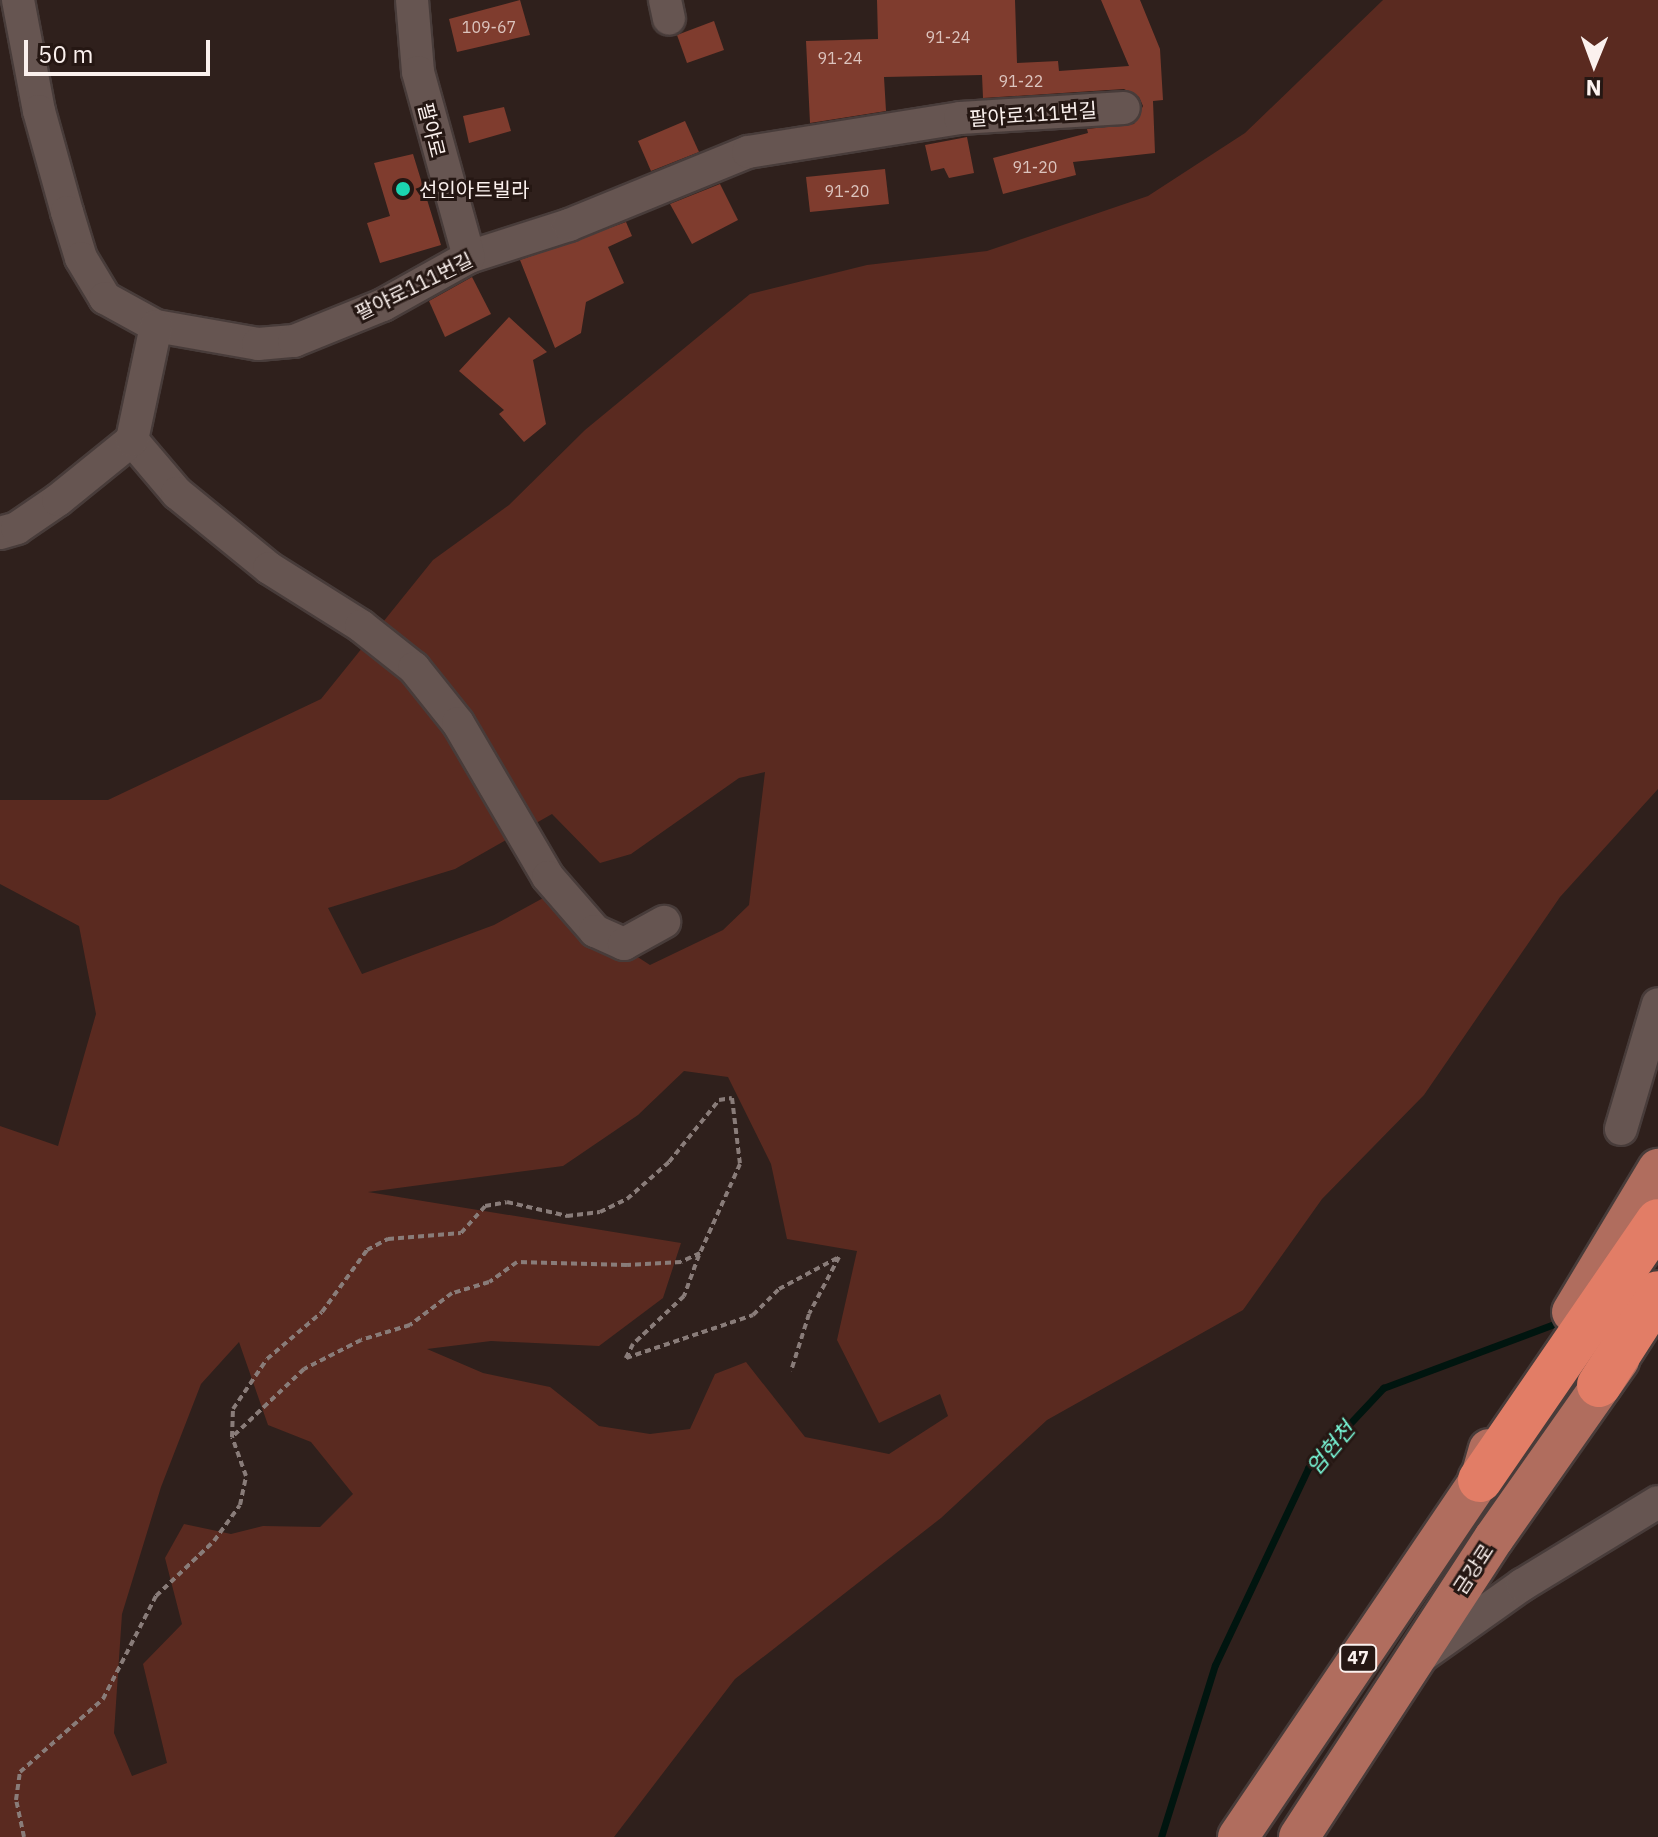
<!DOCTYPE html>
<html>
<head>
<meta charset="utf-8">
<style>
  body { margin:0 }
  #map { position:relative; width:1658px; height:1837px; overflow:hidden; background:#2f201c; font-family:"IBM Plex Sans","Noto Sans KR",sans-serif }
  div>[style] { position:absolute }
  .green>* { inset:0; background:#5a2a20 }
  .stream>* { height:7px; margin:-3.5px; padding:0 3.5px; transform-origin:3.5px; border-radius:3.5px; background:#00150f }
  .building>* { inset:0; background:#7f3c2e }
  .path>* { height:4px; margin-top:-2px; transform-origin:0; background:repeating-linear-gradient(90deg,#897c79 0 6px,transparent 0 10px) }
  .roads { filter:drop-shadow(2px 0 #483c3a) drop-shadow(-2px 0 #483c3a) drop-shadow(0 2px #483c3a) drop-shadow(0 -2px #483c3a) }
  .minor>* { height:32px; margin:-16px; padding:0 16px; transform-origin:16px; border-radius:16px; background:#665551 }
  .major>* { height:40px; margin:-20px; padding:0 20px; transform-origin:20px; border-radius:20px; background:#b06d5e }
  .highway>* { height:44px; margin:-22px; padding:0 22px; transform-origin:22px; border-radius:22px; background:#e27d66 }
  .dots>* { width:22px; height:22px; translate:-50% -50%; box-sizing:border-box; border:4px solid #251713; border-radius:50% }
  span { translate:-50% -50%; white-space:nowrap; text-align:center; line-height:1.15; -webkit-text-stroke:6px #251713; paint-order:stroke }
  .number-label { font-size:16px; color:#dcc4be }
  .number-label span { -webkit-text-stroke-width:0 }
  .shield-label span { padding:2px 6px; background:#251713; border:2px solid; border-radius:6px; -webkit-text-stroke-width:0 }
  .shield-label { font-size:18px; color:#fbf1ee; font-weight:700 }
  .street-label { font-size:20px; color:#fbf1ee }
  .poi-label { font-size:20px; color:#fbf1ee }
  .left { translate:0 -50%; text-align:left }
  .water-label { font-size:22px; color:#7afcdb; font-style:italic }
  .north { position:absolute; left:1554px; top:24px; width:80px; height:80px; -webkit-text-stroke:6px #251713; paint-order:stroke; rotate:181deg; font-size:22px; font-weight:700; line-height:32px; text-align:center; color:#fbf1ee }
  .north::after { content:''; display:block; margin:auto; width:28px; height:36px; background:#fbf1ee; clip-path:polygon(50% 0,100% 100%,50% 72%,0 100%) }
  .scale { position:absolute; left:24px; top:40px; width:186px; height:36px; box-sizing:border-box; border:4px solid #fbf1ee; border-top:0; padding-left:10px; font-size:24px; line-height:28px; white-space:nowrap; color:#fbf1ee; -webkit-text-stroke:6px #251713; paint-order:stroke }
</style>
</head>
<body>
<div id="map">
  <div class="green">
    <i style="clip-path:polygon(evenodd,1383px 0,1658px 0,1658px 789px,1560px 897px,1424px 1095px,1322px 1199px,1243px 1310px,1047px 1420px,941px 1518px,735px 1679px,614px 1837px,0 1837px,0 1126px,58px 1146px,96px 1014px,79px 926px,0 884px,0 800px,108px 800px,321px 699px,433px 560px,509px 505px,585px 430px,750px 294px,867px 265px,987px 251px,1148px 196px,1245px 133px,1383px 0,765px 772px,749px 905px,723px 930px,650px 965px,545px 897px,494px 925px,362px 974px,328px 908px,455px 869px,552px 814px,600px 863px,631px 854px,739px 778px,765px 772px,1383px 0,684px 1071px,728px 1077px,771px 1164px,787px 1239px,857px 1251px,837px 1340px,879px 1423px,940px 1394px,948px 1416px,889px 1454px,805px 1437px,746px 1362px,715px 1374px,690px 1429px,650px 1434px,599px 1426px,550px 1387px,483px 1373px,427px 1349px,491px 1341px,599px 1346px,663px 1298px,681px 1243px,368px 1192px,563px 1166px,638px 1115px,684px 1071px,1383px 0,239px 1342px,268px 1425px,311px 1442px,353px 1494px,320px 1527px,263px 1526px,231px 1534px,184px 1524px,165px 1558px,182px 1624px,143px 1664px,167px 1763px,132px 1776px,114px 1733px,122px 1614px,161px 1487px,201px 1384px,239px 1342px)"></i>
  </div>
  <div class="stream">
    <i style="left:1161px;top:1837px;width:180px;rotate:-72.6deg"></i>
    <i style="left:1215px;top:1665px;width:218px;rotate:-64.7deg"></i>
    <i style="left:1308px;top:1468px;width:110px;rotate:-46.8deg"></i>
    <i style="left:1383px;top:1388px;width:194px;rotate:-20.5deg"></i>
  </div>
  <div class="building">
    <i style="clip-path:polygon(520px 0,530px 35px,457px 52px,449px 19px)"></i>
    <i style="clip-path:polygon(877px 0,1015px 0,1017px 63px,1058px 61px,1059px 71px,1129px 66px,1101px 0,1140px 0,1160px 49px,1163px 100px,1153px 101px,1155px 153px,1073px 162px,1076px 175px,1003px 194px,993px 158px,1088px 133px,1087px 129px,1134px 124px,1143px 106px,1139px 97px,1124px 89px,983px 98px,982px 75px,884px 77px,886px 111px,810px 123px,806px 41px,878px 39px)"></i>
    <i style="clip-path:polygon(714px 21px,724px 50px,687px 63px,677px 35px)"></i>
    <i style="clip-path:polygon(504px 107px,511px 131px,469px 143px,463px 116px)"></i>
    <i style="clip-path:polygon(685px 121px,699px 152px,651px 171px,638px 141px)"></i>
    <i style="clip-path:polygon(967px 137px,974px 173px,949px 178px,944px 168px,931px 171px,925px 145px)"></i>
    <i style="clip-path:polygon(413px 154px,441px 245px,380px 263px,367px 223px,390px 216px,374px 163px)"></i>
    <i style="clip-path:polygon(885px 169px,889px 204px,810px 212px,806px 177px)"></i>
    <i style="clip-path:polygon(720px 184px,738px 220px,692px 244px,670px 204px)"></i>
    <i style="clip-path:polygon(626px 222px,632px 236px,608px 247px,624px 283px,586px 302px,581px 333px,555px 348px,520px 260px)"></i>
    <i style="clip-path:polygon(472px 277px,491px 314px,445px 337px,429px 301px)"></i>
    <i style="clip-path:polygon(509px 317px,547px 352px,533px 360px,546px 424px,524px 442px,499px 414px,504px 410px,459px 371px)"></i>
  </div>
  <div class="path">
    <i style="left:699px;top:1255px;width:44px;rotate:110.1deg"></i>
    <i style="left:684px;top:1296px;width:70px;rotate:136.7deg"></i>
    <i style="left:633px;top:1344px;width:16px;rotate:117deg"></i>
    <i style="left:626px;top:1358px;width:134px;rotate:-18.7deg"></i>
    <i style="left:753px;top:1315px;width:37px;rotate:-45deg"></i>
    <i style="left:779px;top:1289px;width:68px;rotate:-28.1deg"></i>
    <i style="left:839px;top:1257px;width:64px;rotate:117.8deg"></i>
    <i style="left:809px;top:1314px;width:60px;rotate:107.5deg"></i>
    <i style="left:24px;top:1837px;width:38px;rotate:-102deg"></i>
    <i style="left:16px;top:1800px;width:28px;rotate:-82deg"></i>
    <i style="left:20px;top:1772px;width:111px;rotate:-41.3deg"></i>
    <i style="left:103px;top:1699px;width:116px;rotate:-62.8deg"></i>
    <i style="left:156px;top:1596px;width:80px;rotate:-43.5deg"></i>
    <i style="left:214px;top:1541px;width:44px;rotate:-54.2deg"></i>
    <i style="left:240px;top:1505px;width:30px;rotate:-78deg"></i>
    <i style="left:246px;top:1476px;width:41px;rotate:-109.7deg"></i>
    <i style="left:232px;top:1437px;width:28px;rotate:-88deg"></i>
    <i style="left:233px;top:1409px;width:60px;rotate:-55.8deg"></i>
    <i style="left:267px;top:1359px;width:72px;rotate:-40.5deg"></i>
    <i style="left:322px;top:1312px;width:77px;rotate:-54deg"></i>
    <i style="left:367px;top:1250px;width:24px;rotate:-28deg"></i>
    <i style="left:388px;top:1239px;width:73px;rotate:-4.7deg"></i>
    <i style="left:461px;top:1233px;width:36px;rotate:-48deg"></i>
    <i style="left:485px;top:1206px;width:22px;rotate:-10deg"></i>
    <i style="left:507px;top:1202px;width:62px;rotate:13.1deg"></i>
    <i style="left:567px;top:1216px;width:33px;rotate:-7deg"></i>
    <i style="left:600px;top:1212px;width:30px;rotate:-26deg"></i>
    <i style="left:627px;top:1199px;width:56px;rotate:-41.4deg"></i>
    <i style="left:669px;top:1162px;width:80px;rotate:-51.1deg"></i>
    <i style="left:719px;top:1100px;width:13px;rotate:-9deg"></i>
    <i style="left:732px;top:1098px;width:66px;rotate:83.1deg"></i>
    <i style="left:740px;top:1164px;width:98px;rotate:114.2deg"></i>
    <i style="left:700px;top:1253px;width:21px;rotate:155deg"></i>
    <i style="left:681px;top:1262px;width:54px;rotate:176.8deg"></i>
    <i style="left:627px;top:1265px;width:110px;rotate:-178.4deg"></i>
    <i style="left:517px;top:1262px;width:34px;rotate:144deg"></i>
    <i style="left:489px;top:1282px;width:39px;rotate:163deg"></i>
    <i style="left:452px;top:1293px;width:53px;rotate:142.7deg"></i>
    <i style="left:410px;top:1325px;width:51px;rotate:163deg"></i>
    <i style="left:361px;top:1340px;width:64px;rotate:153deg"></i>
    <i style="left:304px;top:1369px;width:99px;rotate:136.6deg"></i>
  </div>
  <div class="roads">
    <div class="minor">
      <i style="left:18px;top:0;width:113px;rotate:79.3deg"></i>
      <i style="left:39px;top:111px;width:105px;rotate:74.5deg"></i>
      <i style="left:67px;top:212px;width:48px;rotate:73.1deg"></i>
      <i style="left:81px;top:258px;width:47px;rotate:59deg"></i>
      <i style="left:105px;top:298px;width:58px;rotate:28.8deg"></i>
      <i style="left:156px;top:326px;width:104px;rotate:10deg"></i>
      <i style="left:258px;top:344px;width:36px;rotate:-5deg"></i>
      <i style="left:294px;top:341px;width:96px;rotate:-22deg"></i>
      <i style="left:383px;top:305px;width:98px;rotate:-29.2deg"></i>
      <i style="left:469px;top:257px;width:105px;rotate:-17.7deg"></i>
      <i style="left:569px;top:225px;width:193px;rotate:-22.2deg"></i>
      <i style="left:748px;top:152px;width:215px;rotate:-9.1deg"></i>
      <i style="left:960px;top:118px;width:164px;rotate:-3.5deg"></i>
      <i style="left:412px;top:0;width:72px;rotate:85.2deg"></i>
      <i style="left:418px;top:72px;width:192px;rotate:74.6deg"></i>
      <i style="left:665px;top:0;width:19px;rotate:78deg"></i>
      <i style="left:132px;top:440px;width:70px;rotate:49.7deg"></i>
      <i style="left:177px;top:493px;width:119px;rotate:39.2deg"></i>
      <i style="left:269px;top:568px;width:109px;rotate:32.2deg"></i>
      <i style="left:361px;top:626px;width:68px;rotate:38.4deg"></i>
      <i style="left:414px;top:668px;width:70px;rotate:51.3deg"></i>
      <i style="left:458px;top:723px;width:178px;rotate:59.7deg"></i>
      <i style="left:548px;top:877px;width:72px;rotate:49deg"></i>
      <i style="left:595px;top:931px;width:32px;rotate:24deg"></i>
      <i style="left:624px;top:944px;width:46px;rotate:-28.8deg"></i>
      <i style="left:0;top:533px;width:18px;rotate:-16deg"></i>
      <i style="left:17px;top:528px;width:50px;rotate:-34.3deg"></i>
      <i style="left:58px;top:500px;width:95px;rotate:-39deg"></i>
      <i style="left:132px;top:440px;width:116px;rotate:-78.1deg"></i>
      <i style="left:1621px;top:1129px;width:130px;rotate:-73.5deg"></i>
      <i style="left:1422px;top:1656px;width:123px;rotate:-35.4deg"></i>
      <i style="left:1522px;top:1585px;width:159px;rotate:-31.4deg"></i>
    </div>
    <div class="major">
      <i style="left:1572px;top:1312px;width:167px;rotate:-59deg"></i>
      <i style="left:1238px;top:1837px;width:431px;rotate:-55.9deg"></i>
      <i style="left:1480px;top:1480px;width:32px;rotate:-74deg"></i>
      <i style="left:1299px;top:1837px;width:357px;rotate:-56.9deg"></i>
      <i style="left:1494px;top:1538px;width:218px;rotate:-54.9deg"></i>
    </div>
    <div class="highway">
      <i style="left:1599px;top:1385px;width:109px;rotate:-57.3deg"></i>
      <i style="left:1480px;top:1480px;width:314px;rotate:-55.5deg"></i>
    </div>
  </div>
  <div class="dots">
    <i style="left:403px;top:189px;background:#1bd5b1"></i>
  </div>
  <div class="number-label">
    <span style="left:489px;top:27px">109-67</span>
    <span style="left:948px;top:37px">91-24</span>
    <span style="left:840px;top:58px">91-24</span>
    <span style="left:1021px;top:81px">91-22</span>
    <span style="left:1035px;top:167px">91-20</span>
    <span style="left:847px;top:191px">91-20</span>
  </div>
  <div class="shield-label">
    <span style="left:1358px;top:1658px">47</span>
  </div>
  <div class="street-label">
    <span style="left:1033px;top:114px;rotate:-4deg">팔야로111번길</span>
    <span style="left:432px;top:130px;rotate:76deg">팔야로</span>
    <span style="left:414px;top:286px;rotate:-26deg">팔야로111번길</span>
    <span style="left:1473px;top:1569px;rotate:-57deg">금강로</span>
  </div>
  <div class="poi-label">
    <span class="left" style="left:419px;top:189px">선인아트빌라</span>
  </div>
  <div class="water-label">
    <span style="left:1330px;top:1448px;rotate:-50deg">엄현천</span>
  </div>
  <div class="north">N</div>
  <div class="scale">50 m</div>
</div>
</body>
</html>
